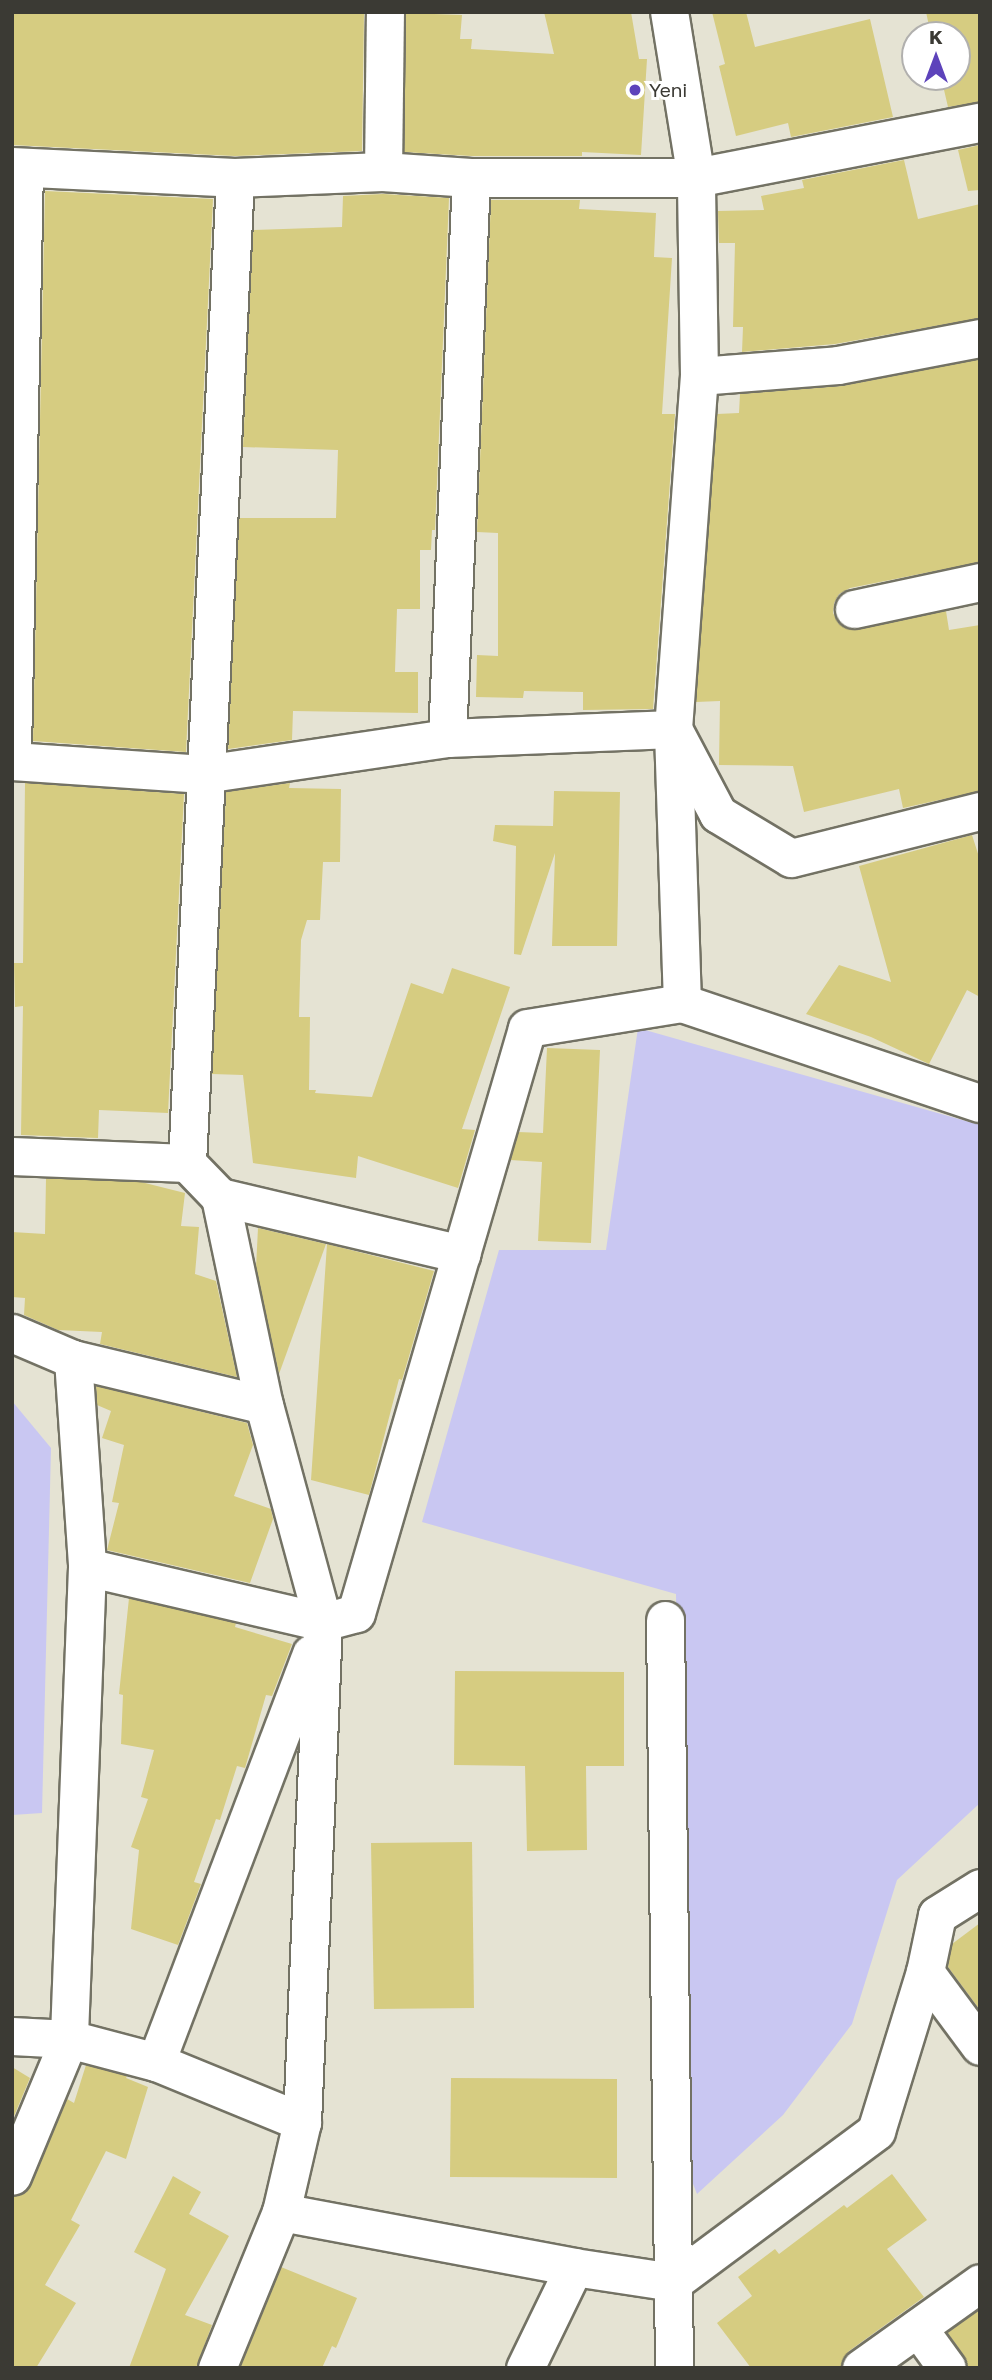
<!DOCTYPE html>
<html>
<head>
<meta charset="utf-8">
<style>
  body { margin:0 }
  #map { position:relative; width:992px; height:2380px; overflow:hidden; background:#e5e3d3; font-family:"Golos Text",sans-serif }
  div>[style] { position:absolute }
  .green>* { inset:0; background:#c9c7f2 }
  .building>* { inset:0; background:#d6cc81 }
  .roads { filter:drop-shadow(2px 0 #737264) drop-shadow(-2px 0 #737264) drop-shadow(0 2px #737264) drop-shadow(0 -2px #737264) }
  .street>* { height:37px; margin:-18.5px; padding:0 18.5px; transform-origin:18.5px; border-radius:18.5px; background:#fff }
  .secondary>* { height:38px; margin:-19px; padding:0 19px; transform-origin:19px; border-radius:19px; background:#fff }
  .dots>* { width:19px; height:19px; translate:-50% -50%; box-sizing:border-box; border:4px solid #fff; border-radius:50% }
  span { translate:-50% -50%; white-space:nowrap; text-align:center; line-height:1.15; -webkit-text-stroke:6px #fff; paint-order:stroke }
  .poi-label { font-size:19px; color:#3b3a34 }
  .left { translate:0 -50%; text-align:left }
  .frame { position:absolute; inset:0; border:14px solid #3b3a34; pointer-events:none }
  .north { position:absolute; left:901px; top:21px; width:70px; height:70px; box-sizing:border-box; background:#fff; border:2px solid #b1b0ae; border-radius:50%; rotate:0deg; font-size:19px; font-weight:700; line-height:28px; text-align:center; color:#3b3a34 }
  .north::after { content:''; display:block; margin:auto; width:24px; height:32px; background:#5d43bb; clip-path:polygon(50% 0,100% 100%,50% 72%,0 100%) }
</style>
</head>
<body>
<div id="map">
  <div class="green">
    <i style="clip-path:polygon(638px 1028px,980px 1125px,980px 1803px,897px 1880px,852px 2024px,783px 2115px,697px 2194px,683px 2158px,676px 1594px,422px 1522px,499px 1250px,606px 1250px)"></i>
    <i style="clip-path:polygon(12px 1401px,51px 1448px,42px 1813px,12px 1815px)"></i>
  </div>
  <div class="building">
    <i style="clip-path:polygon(12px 12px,364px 12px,362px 151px,235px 156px,12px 145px)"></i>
    <i style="clip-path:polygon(544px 12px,631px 12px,639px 59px,647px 59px,641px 155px,582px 152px,582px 156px,472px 156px,404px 152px,406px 13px,462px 15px,460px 39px,472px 39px,471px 49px,554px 54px)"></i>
    <i style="clip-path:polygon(712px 12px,746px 12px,755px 47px,870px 19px,893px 117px,791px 137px,788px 123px,736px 136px,719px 66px,725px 64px)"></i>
    <i style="clip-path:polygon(926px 12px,980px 12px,980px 102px,948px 107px,941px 77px,957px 77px,957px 35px,931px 35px)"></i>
    <i style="clip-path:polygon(980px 145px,980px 190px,968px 191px,958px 150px)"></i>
    <i style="clip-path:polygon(904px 160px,918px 219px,980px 204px,980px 318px,835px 344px,742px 352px,743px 327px,733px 327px,735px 243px,719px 243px,718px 211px,764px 210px,761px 196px,804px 188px,802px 180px)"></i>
    <i style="clip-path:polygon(45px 191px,213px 199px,186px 752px,33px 741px)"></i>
    <i style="clip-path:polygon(383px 194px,449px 198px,435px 530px,432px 530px,431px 550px,420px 550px,420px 609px,397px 609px,395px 672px,418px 672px,418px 713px,293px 711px,292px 740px,228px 749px,239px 518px,336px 518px,338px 450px,243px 447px,253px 230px,342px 227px,343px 196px)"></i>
    <i style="clip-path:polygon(491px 200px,580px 200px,579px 209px,656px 213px,654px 257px,672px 258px,662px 414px,675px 414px,653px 709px,583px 710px,583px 692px,524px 691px,523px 698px,476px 697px,477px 655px,498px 656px,498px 533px,477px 532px)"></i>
    <i style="clip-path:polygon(980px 359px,980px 562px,850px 588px,839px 594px,834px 603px,833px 613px,839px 624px,848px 629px,946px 611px,949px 630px,980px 625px,980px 791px,903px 808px,899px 789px,804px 812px,793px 766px,719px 765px,720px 701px,696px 702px,717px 414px,739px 413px,740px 394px,842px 386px)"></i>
    <i style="clip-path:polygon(25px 783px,184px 794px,168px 1113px,99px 1110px,98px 1138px,21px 1135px,23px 1006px,15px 1007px,14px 963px,23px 963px)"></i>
    <i style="clip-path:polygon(290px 783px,289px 788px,341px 789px,340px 862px,323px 862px,320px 920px,307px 920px,301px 940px,299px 1017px,310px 1017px,309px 1090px,316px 1090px,315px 1093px,372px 1097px,411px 983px,443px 994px,452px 968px,510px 987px,462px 1129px,475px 1130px,458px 1188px,358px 1156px,356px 1178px,253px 1163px,243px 1075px,212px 1074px,226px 792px)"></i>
    <i style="clip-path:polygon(554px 791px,620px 792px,617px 946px,552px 946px,555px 853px,521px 955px,514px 954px,516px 846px,493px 841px,495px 825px,553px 826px)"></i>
    <i style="clip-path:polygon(972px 835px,980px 860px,980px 997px,967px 990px,929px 1064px,871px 1037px,806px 1014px,839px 965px,891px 982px,859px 866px)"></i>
    <i style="clip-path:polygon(547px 1048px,600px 1050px,591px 1243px,538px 1241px,542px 1162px,510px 1160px,518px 1132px,543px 1133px)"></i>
    <i style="clip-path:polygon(46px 1178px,141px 1182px,185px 1193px,181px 1226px,199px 1227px,195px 1274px,216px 1281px,237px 1377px,100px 1344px,102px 1332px,58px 1330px,24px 1315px,25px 1298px,12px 1297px,12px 1232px,45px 1234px)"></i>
    <i style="clip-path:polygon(258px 1228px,326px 1244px,279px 1374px,256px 1268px)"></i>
    <i style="clip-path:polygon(327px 1244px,434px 1271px,402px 1380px,399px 1379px,369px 1495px,311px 1480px)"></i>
    <i style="clip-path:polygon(96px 1386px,247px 1423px,253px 1445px,234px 1496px,271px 1509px,273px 1519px,250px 1583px,107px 1550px,119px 1503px,112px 1502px,124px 1445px,102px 1438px,111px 1411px,97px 1405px)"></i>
    <i style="clip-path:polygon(129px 1598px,236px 1623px,235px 1627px,292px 1644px,272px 1696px,266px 1695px,245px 1768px,237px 1766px,220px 1820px,216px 1819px,194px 1882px,201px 1884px,178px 1945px,131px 1929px,139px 1850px,131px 1847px,148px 1799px,141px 1797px,154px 1750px,121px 1744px,123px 1695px,119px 1694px)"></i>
    <i style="clip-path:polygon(455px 1671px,624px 1672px,624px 1766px,586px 1766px,587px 1850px,527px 1851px,525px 1766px,454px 1765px)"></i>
    <i style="clip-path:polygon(472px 1842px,474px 2008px,374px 2009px,371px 1843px)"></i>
    <i style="clip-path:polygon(980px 1923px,980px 2010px,948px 1967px,952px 1944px)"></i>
    <i style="clip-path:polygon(86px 2065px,127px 2076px,126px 2078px,148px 2087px,126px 2159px,106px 2151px,71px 2220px,80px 2225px,45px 2285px,76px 2303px,36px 2368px,12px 2368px,12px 2197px,24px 2193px,31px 2184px,67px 2099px,74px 2103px)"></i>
    <i style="clip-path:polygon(12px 2067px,30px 2078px,12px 2121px)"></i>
    <i style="clip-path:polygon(451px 2078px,617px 2079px,617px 2178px,450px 2177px)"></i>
    <i style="clip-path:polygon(892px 2174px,927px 2220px,887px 2249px,924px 2297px,849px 2351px,840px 2368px,751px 2368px,717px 2323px,752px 2296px,738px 2277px,775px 2249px,779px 2254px,844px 2205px,847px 2208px)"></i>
    <i style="clip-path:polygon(173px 2176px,201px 2192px,189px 2214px,229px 2236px,185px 2315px,212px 2325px,196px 2368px,129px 2368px,166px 2269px,134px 2252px)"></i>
    <i style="clip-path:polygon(281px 2267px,357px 2298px,336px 2348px,332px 2346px,322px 2368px,240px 2368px)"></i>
    <i style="clip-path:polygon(980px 2309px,980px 2368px,968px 2368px,964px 2356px,947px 2332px)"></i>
  </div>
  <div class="roads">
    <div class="street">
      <i style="left:383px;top:172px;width:160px;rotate:-89.3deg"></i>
      <i style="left:699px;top:376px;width:139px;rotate:-4.5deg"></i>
      <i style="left:838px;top:365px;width:145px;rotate:-10.8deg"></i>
      <i style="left:854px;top:609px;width:129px;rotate:-12.1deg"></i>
      <i style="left:447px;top:738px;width:226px;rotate:-2.3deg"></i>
      <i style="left:673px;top:729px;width:96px;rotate:62.1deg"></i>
      <i style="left:718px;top:814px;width:85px;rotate:31.1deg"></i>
      <i style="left:791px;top:858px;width:195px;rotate:-14deg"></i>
      <i style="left:12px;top:750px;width:583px;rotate:-88.82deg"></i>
      <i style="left:12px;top:761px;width:192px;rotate:3.9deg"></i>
      <i style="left:204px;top:774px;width:246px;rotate:-8.4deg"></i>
      <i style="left:447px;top:738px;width:561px;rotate:-87.55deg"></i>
      <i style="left:682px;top:1003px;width:314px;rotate:18.6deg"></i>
      <i style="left:12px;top:1156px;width:175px;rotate:2.3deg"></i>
      <i style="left:187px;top:1163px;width:47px;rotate:45.9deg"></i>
      <i style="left:220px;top:1197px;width:248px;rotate:13.3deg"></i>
      <i style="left:461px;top:1254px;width:235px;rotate:-73.7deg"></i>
      <i style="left:527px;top:1028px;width:157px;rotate:-9.2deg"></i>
      <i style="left:682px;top:1003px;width:274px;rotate:-91.9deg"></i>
      <i style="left:673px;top:729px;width:354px;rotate:-85.8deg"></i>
      <i style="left:699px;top:376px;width:198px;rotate:-90.9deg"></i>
      <i style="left:696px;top:178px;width:168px;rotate:-99.2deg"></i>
      <i style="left:187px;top:1163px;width:986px;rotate:-87.21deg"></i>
      <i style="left:220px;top:1197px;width:213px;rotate:78.1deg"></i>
      <i style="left:12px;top:1333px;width:66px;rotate:23.1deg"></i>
      <i style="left:73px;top:1359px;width:208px;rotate:86.1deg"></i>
      <i style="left:87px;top:1567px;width:472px;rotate:92.2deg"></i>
      <i style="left:69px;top:2039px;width:90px;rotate:14.8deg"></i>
      <i style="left:156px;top:2062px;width:158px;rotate:22.3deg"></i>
      <i style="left:73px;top:1359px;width:196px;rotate:13.5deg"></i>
      <i style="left:264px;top:1405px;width:225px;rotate:74.8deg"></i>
      <i style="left:323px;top:1622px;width:242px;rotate:-166.9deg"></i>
      <i style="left:665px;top:1620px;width:748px;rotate:89.31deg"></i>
      <i style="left:323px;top:1622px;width:34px;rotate:-15deg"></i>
      <i style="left:356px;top:1613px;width:374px;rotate:-73.7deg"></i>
      <i style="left:925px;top:1972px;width:92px;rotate:53.4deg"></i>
      <i style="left:12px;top:2036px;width:57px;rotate:3deg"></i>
      <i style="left:69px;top:2039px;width:148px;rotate:112.6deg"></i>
      <i style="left:156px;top:2062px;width:437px;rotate:-69.2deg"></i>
      <i style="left:281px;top:2212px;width:298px;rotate:10.6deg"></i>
      <i style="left:918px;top:2328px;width:49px;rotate:54.1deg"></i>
      <i style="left:217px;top:2368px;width:169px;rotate:-67.7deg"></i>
      <i style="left:281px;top:2212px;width:92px;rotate:-76.9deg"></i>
      <i style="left:302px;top:2122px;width:500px;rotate:-87.59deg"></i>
      <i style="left:525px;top:2368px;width:112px;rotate:-64.1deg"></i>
      <i style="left:574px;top:2267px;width:100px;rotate:8.6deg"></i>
      <i style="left:673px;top:2282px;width:253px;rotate:-36.6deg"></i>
      <i style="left:876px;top:2131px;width:166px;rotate:-72.9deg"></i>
      <i style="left:925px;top:1972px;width:58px;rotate:-78.1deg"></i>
      <i style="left:937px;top:1915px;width:51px;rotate:-32.1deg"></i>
      <i style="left:861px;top:2368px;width:146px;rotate:-35.5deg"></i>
    </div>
    <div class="secondary">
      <i style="left:12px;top:167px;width:223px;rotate:2.8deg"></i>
      <i style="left:235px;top:178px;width:148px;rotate:-2.3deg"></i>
      <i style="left:383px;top:172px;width:88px;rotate:3.9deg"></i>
      <i style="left:471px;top:178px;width:225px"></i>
      <i style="left:696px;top:178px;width:289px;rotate:-11deg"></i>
    </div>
  </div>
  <div class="dots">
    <i style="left:635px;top:90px;background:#5d43bb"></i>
  </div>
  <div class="poi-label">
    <span class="left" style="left:649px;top:90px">Yeni</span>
  </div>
  <div class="frame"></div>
  <div class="north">K</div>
</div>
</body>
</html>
